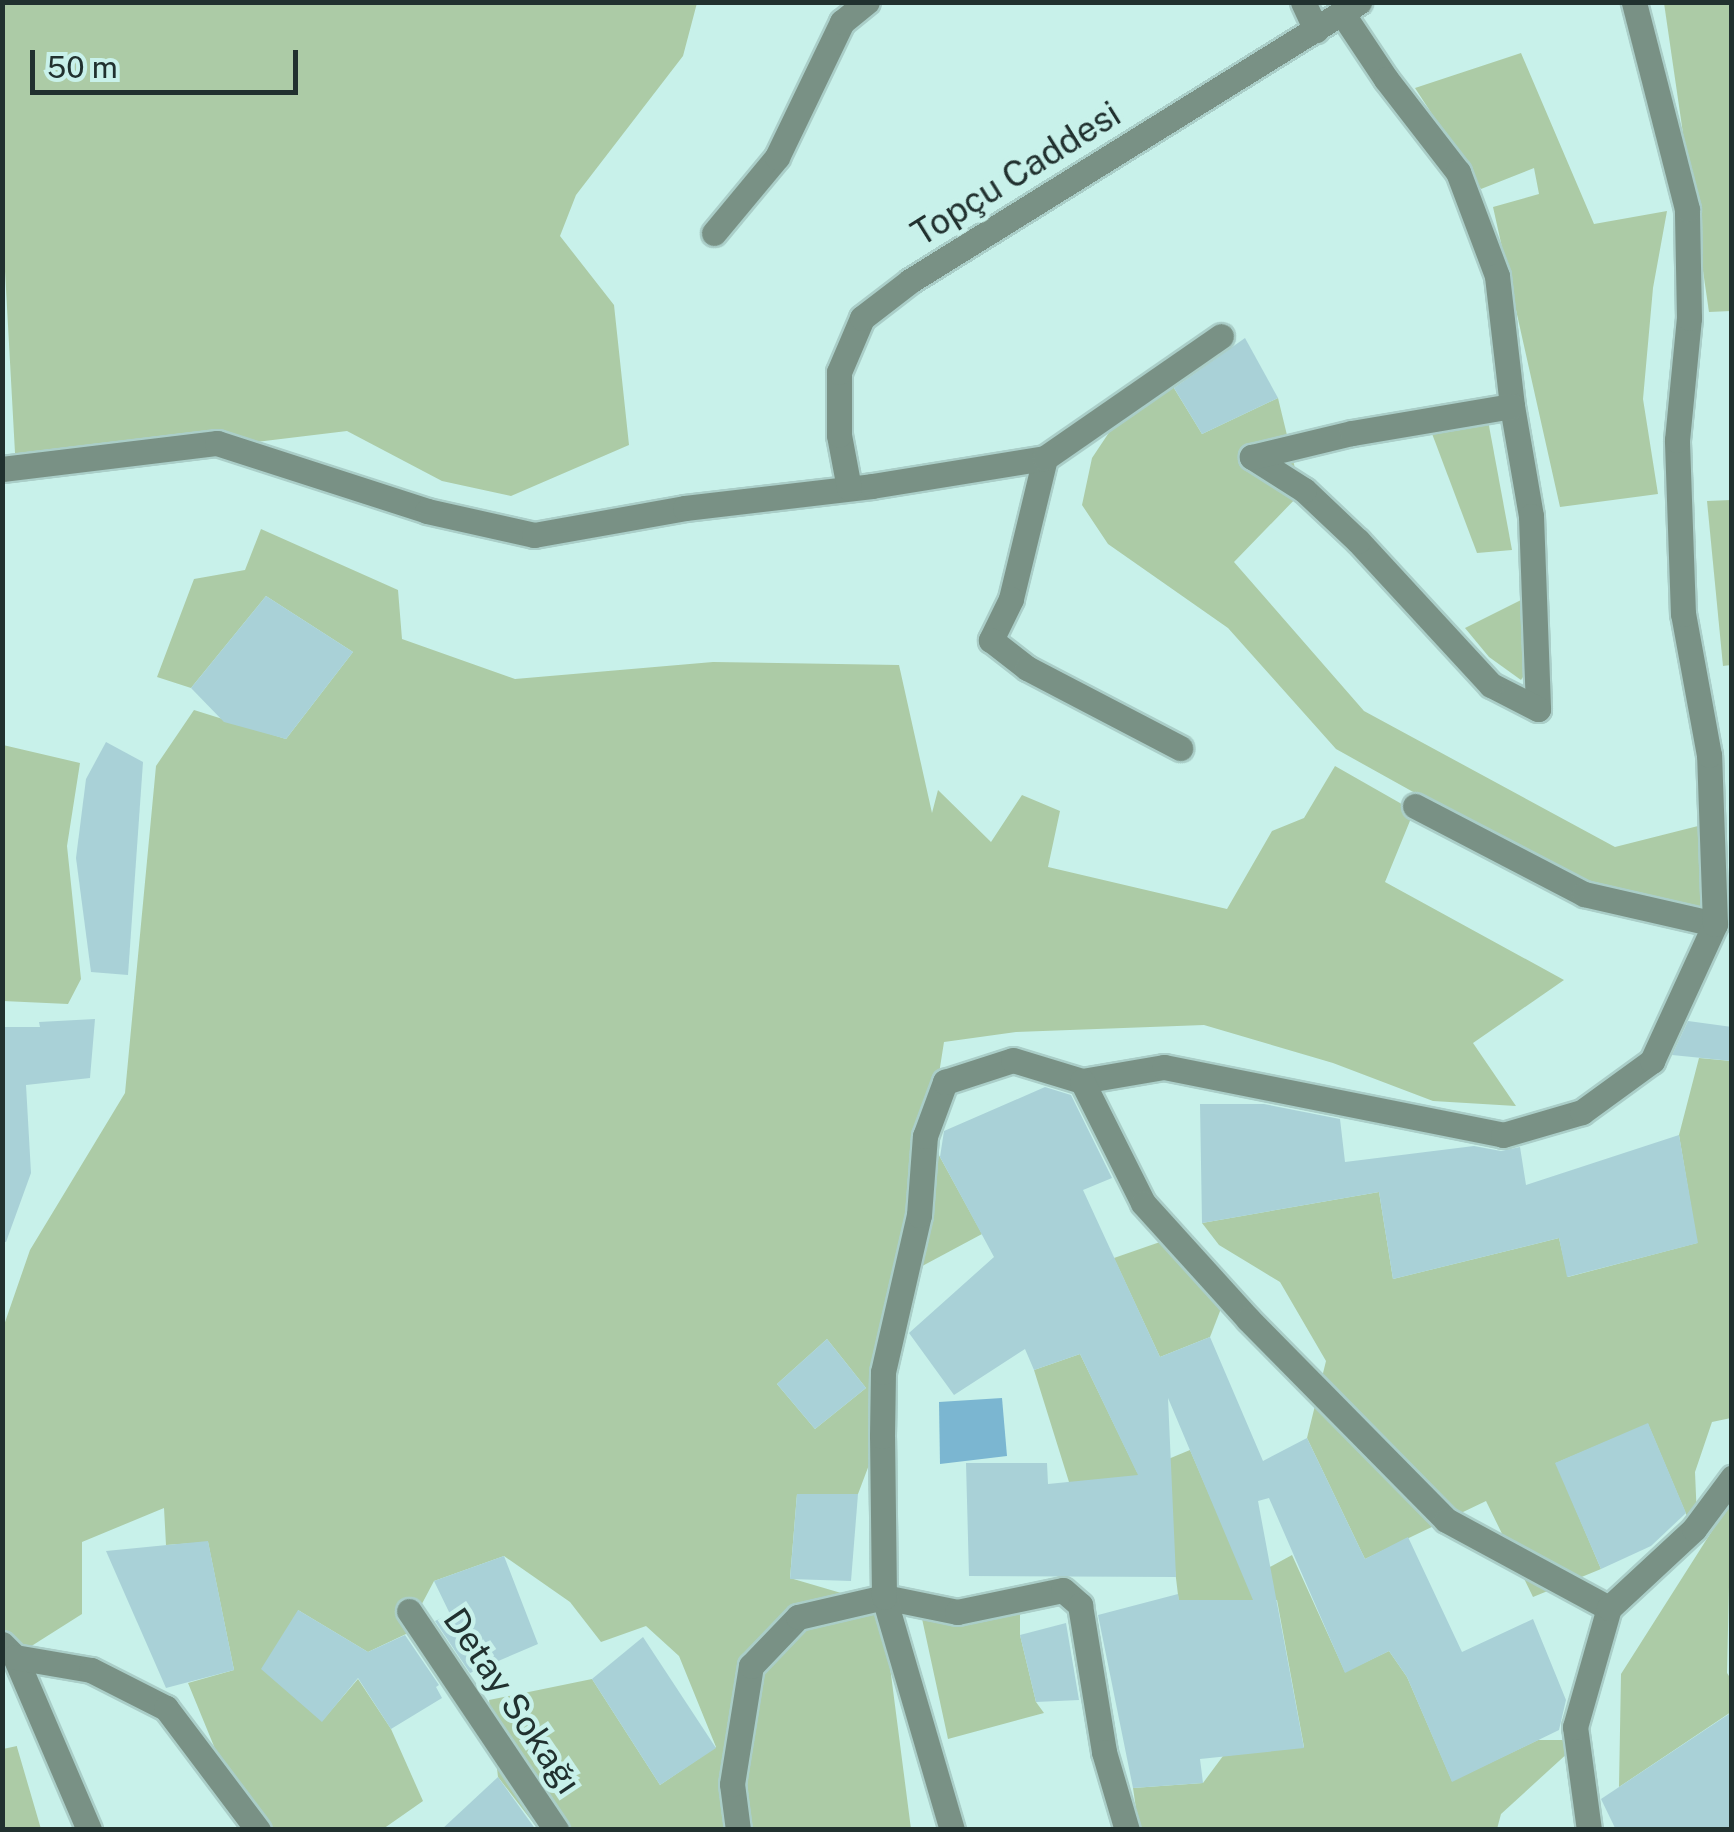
<!DOCTYPE html>
<html>
<head>
<meta charset="utf-8">
<style>
  body { margin:0 }
  #map { position:relative; width:1734px; height:1832px; overflow:hidden; background:#c8f1ea; font-family:"Public Sans",sans-serif }
  div>[style] { position:absolute }
  .green>* { inset:0; background:#accba6 }
  .water>* { inset:0; background:#7bb6d1 }
  .building>* { inset:0; background:#a9d1d7 }
  .roads { filter:drop-shadow(2px 0 #aacec8) drop-shadow(-2px 0 #aacec8) drop-shadow(0 2px #aacec8) drop-shadow(0 -2px #aacec8) }
  .minor>* { height:25px; margin:-12.5px; padding:0 12.5px; transform-origin:12.5px; border-radius:12.5px; background:#799185 }
  span { translate:-50% -50%; white-space:nowrap; text-align:center; line-height:1.15; -webkit-text-stroke:9px #c8f1ea; paint-order:stroke }
  .street-label { font-size:35px; color:#21312f }
  .frame { position:absolute; inset:0; border:5px solid #21312f; pointer-events:none }
  .scale { position:absolute; left:30px; top:50px; width:268px; height:45px; box-sizing:border-box; border:5px solid #21312f; border-top:0; padding-left:12px; font-size:30px; line-height:35px; white-space:nowrap; color:#21312f; -webkit-text-stroke:8px #c8f1ea; paint-order:stroke }
</style>
</head>
<body>
<div id="map">
  <div class="green">
    <i style="clip-path:polygon(5px 3px,697px 3px,683px 56px,576px 195px,560px 236px,614px 305px,629px 445px,511px 496px,442px 481px,347px 431px,16px 471px,4px 253px)"></i>
    <i style="clip-path:polygon(1664px 3px,1731px 3px,1731px 311px,1709px 312px)"></i>
    <i style="clip-path:polygon(1521px 53px,1594px 224px,1667px 211px,1653px 288px,1643px 399px,1658px 494px,1560px 507px,1493px 207px,1539px 194px,1534px 168px,1481px 189px,1415px 88px)"></i>
    <i style="clip-path:polygon(1169px 380px,1202px 434px,1278px 398px,1301px 493px,1234px 562px,1364px 711px,1615px 847px,1702px 825px,1705px 924px,1582px 886px,1336px 749px,1228px 628px,1108px 544px,1082px 505px,1092px 458px,1124px 410px)"></i>
    <i style="clip-path:polygon(1487px 415px,1512px 550px,1477px 553px,1428px 423px)"></i>
    <i style="clip-path:polygon(1731px 500px,1731px 665px,1723px 666px,1707px 501px)"></i>
    <i style="clip-path:polygon(evenodd,261px 529px,398px 590px,402px 639px,515px 679px,713px 662px,899px 665px,932px 813px,938px 790px,991px 842px,1022px 795px,1060px 811px,1048px 867px,1227px 909px,1272px 831px,1304px 818px,1335px 766px,1414px 811px,1385px 882px,1564px 980px,1473px 1043px,1516px 1106px,1433px 1101px,1333px 1063px,1204px 1025px,1016px 1032px,944px 1042px,929px 1137px,982px 1234px,898px 1279px,875px 1449px,858px 1494px,797px 1494px,790px 1578px,882px 1605px,911px 1829px,538px 1829px,498px 1777px,489px 1700px,592px 1679px,660px 1785px,716px 1747px,679px 1656px,646px 1626px,601px 1642px,570px 1602px,504px 1556px,434px 1581px,406px 1634px,368px 1652px,298px 1610px,322px 1721px,358px 1679px,391px 1729px,423px 1801px,383px 1829px,248px 1829px,188px 1683px,234px 1670px,208px 1542px,166px 1545px,164px 1508px,82px 1542px,82px 1614px,22px 1652px,3px 1635px,3px 1328px,30px 1250px,125px 1093px,156px 766px,194px 710px,286px 739px,353px 652px,266px 596px,191px 688px,157px 677px,194px 579px,245px 570px,261px 529px,827px 1339px,866px 1388px,815px 1429px,777px 1384px,827px 1339px)"></i>
    <i style="clip-path:polygon(1523px 599px,1534px 660px,1521px 680px,1489px 657px,1465px 628px)"></i>
    <i style="clip-path:polygon(3px 745px,80px 763px,67px 846px,81px 979px,68px 1004px,3px 1001px)"></i>
    <i style="clip-path:polygon(1699px 1058px,1731px 1061px,1731px 1418px,1712px 1422px,1695px 1472px,1697px 1519px,1692px 1528px,1648px 1424px,1556px 1463px,1601px 1569px,1533px 1597px,1486px 1501px,1365px 1559px,1307px 1438px,1326px 1361px,1280px 1282px,1219px 1245px,1202px 1223px,1379px 1192px,1393px 1279px,1559px 1238px,1568px 1277px,1697px 1243px,1679px 1135px)"></i>
    <i style="clip-path:polygon(1183px 1234px,1229px 1288px,1210px 1337px,1160px 1357px,1114px 1258px)"></i>
    <i style="clip-path:polygon(1080px 1354px,1137px 1472px,1190px 1450px,1246px 1580px,1292px 1555px,1345px 1672px,1389px 1651px,1407px 1677px,1452px 1781px,1538px 1740px,1582px 1740px,1501px 1814px,1497px 1829px,1139px 1829px,1133px 1788px,1203px 1783px,1223px 1756px,1304px 1747px,1277px 1600px,1179px 1603px,1171px 1537px,1069px 1482px,1034px 1370px)"></i>
    <i style="clip-path:polygon(1731px 1501px,1727px 1673px,1731px 1679px,1731px 1712px,1619px 1787px,1621px 1674px)"></i>
    <i style="clip-path:polygon(1020px 1602px,1020px 1635px,1036px 1702px,1044px 1713px,948px 1739px,921px 1614px)"></i>
    <i style="clip-path:polygon(17px 1746px,17px 1747px,41px 1829px,3px 1829px,3px 1749px)"></i>
  </div>
  <div class="water">
    <i style="clip-path:polygon(1002px 1398px,1007px 1456px,940px 1464px,939px 1402px)"></i>
  </div>
  <div class="building">
    <i style="clip-path:polygon(1245px 338px,1278px 398px,1202px 434px,1174px 388px)"></i>
    <i style="clip-path:polygon(266px 596px,353px 652px,286px 739px,224px 722px,191px 688px)"></i>
    <i style="clip-path:polygon(106px 742px,143px 762px,128px 975px,91px 972px,76px 858px,86px 779px)"></i>
    <i style="clip-path:polygon(95px 1019px,90px 1078px,26px 1085px,31px 1173px,6px 1242px,2px 1241px,2px 1027px,40px 1027px,39px 1022px)"></i>
    <i style="clip-path:polygon(1688px 1021px,1732px 1027px,1732px 1061px,1672px 1055px)"></i>
    <i style="clip-path:polygon(1045px 1087px,1071px 1095px,1112px 1178px,1083px 1190px,1160px 1357px,1210px 1337px,1263px 1461px,1307px 1438px,1365px 1559px,1408px 1537px,1462px 1652px,1533px 1619px,1566px 1700px,1559px 1730px,1452px 1782px,1407px 1677px,1389px 1651px,1345px 1673px,1269px 1498px,1258px 1501px,1304px 1748px,1200px 1759px,1203px 1783px,1133px 1788px,1098px 1615px,1178px 1594px,1179px 1600px,1253px 1600px,1168px 1398px,1176px 1577px,969px 1576px,966px 1463px,1047px 1463px,1048px 1484px,1138px 1475px,1080px 1354px,1034px 1370px,1025px 1349px,954px 1395px,909px 1333px,994px 1257px,940px 1157px,944px 1131px)"></i>
    <i style="clip-path:polygon(1200px 1104px,1264px 1104px,1340px 1119px,1345px 1162px,1474px 1146px,1501px 1151px,1520px 1147px,1526px 1185px,1679px 1135px,1698px 1243px,1567px 1277px,1559px 1238px,1393px 1279px,1379px 1192px,1202px 1223px)"></i>
    <i style="clip-path:polygon(827px 1339px,866px 1388px,815px 1429px,777px 1384px)"></i>
    <i style="clip-path:polygon(1648px 1423px,1686px 1513px,1651px 1546px,1601px 1569px,1555px 1463px)"></i>
    <i style="clip-path:polygon(797px 1494px,858px 1494px,851px 1581px,790px 1579px)"></i>
    <i style="clip-path:polygon(208px 1541px,234px 1670px,166px 1688px,106px 1551px)"></i>
    <i style="clip-path:polygon(504px 1556px,538px 1644px,470px 1673px,435px 1621px,450px 1614px,434px 1581px)"></i>
    <i style="clip-path:polygon(298px 1610px,368px 1652px,405px 1635px,439px 1685px,436px 1687px,442px 1698px,391px 1729px,358px 1678px,322px 1722px,261px 1669px)"></i>
    <i style="clip-path:polygon(1066px 1623px,1079px 1700px,1036px 1702px,1020px 1635px)"></i>
    <i style="clip-path:polygon(643px 1637px,716px 1748px,660px 1785px,592px 1679px)"></i>
    <i style="clip-path:polygon(1732px 1712px,1732px 1830px,1616px 1830px,1601px 1799px)"></i>
    <i style="clip-path:polygon(498px 1777px,536px 1830px,441px 1830px)"></i>
  </div>
  <div class="roads">
    <div class="minor">
      <i style="left:1303px;top:2px;width:31px;rotate:65deg"></i>
      <i style="left:1342px;top:13px;width:79px;rotate:56.3deg"></i>
      <i style="left:1386px;top:79px;width:118px;rotate:52.3deg"></i>
      <i style="left:1458px;top:172px;width:111px;rotate:69.4deg"></i>
      <i style="left:1497px;top:276px;width:131px;rotate:83.4deg"></i>
      <i style="left:714px;top:233px;width:99px;rotate:-50.3deg"></i>
      <i style="left:777px;top:157px;width:150px;rotate:-64.3deg"></i>
      <i style="left:842px;top:22px;width:32px;rotate:-39deg"></i>
      <i style="left:1512px;top:406px;width:112px;rotate:80.2deg"></i>
      <i style="left:1531px;top:516px;width:193px;rotate:87.9deg"></i>
      <i style="left:1538px;top:709px;width:53px;rotate:-152.9deg"></i>
      <i style="left:1491px;top:685px;width:196px;rotate:-132.7deg"></i>
      <i style="left:1358px;top:541px;width:74px;rotate:-136.6deg"></i>
      <i style="left:1304px;top:490px;width:62px;rotate:-147.6deg"></i>
      <i style="left:1252px;top:457px;width:103px;rotate:-13.5deg"></i>
      <i style="left:1352px;top:433px;width:162px;rotate:-9.6deg"></i>
      <i style="left:1045px;top:458px;width:145px;rotate:103.6deg"></i>
      <i style="left:1011px;top:599px;width:46px;rotate:116deg"></i>
      <i style="left:991px;top:640px;width:46px;rotate:37.9deg"></i>
      <i style="left:1027px;top:668px;width:173px;rotate:27.6deg"></i>
      <i style="left:2px;top:469px;width:217px;rotate:-6.9deg"></i>
      <i style="left:217px;top:443px;width:221px;rotate:17.9deg"></i>
      <i style="left:427px;top:511px;width:110px;rotate:12.6deg"></i>
      <i style="left:534px;top:535px;width:153px;rotate:-10.1deg"></i>
      <i style="left:685px;top:508px;width:188px;rotate:-6.7deg"></i>
      <i style="left:872px;top:486px;width:175px;rotate:-9.2deg"></i>
      <i style="left:1045px;top:458px;width:214px;rotate:-34.7deg"></i>
      <i style="left:849px;top:488px;width:54px;rotate:-100.7deg"></i>
      <i style="left:839px;top:435px;width:63px;rotate:-90deg"></i>
      <i style="left:839px;top:372px;width:59px;rotate:-66.9deg"></i>
      <i style="left:862px;top:318px;width:61px;rotate:-37.6deg"></i>
      <i style="left:910px;top:281px;width:529px;rotate:-31.86deg"></i>
      <i style="left:1415px;top:806px;width:191px;rotate:27.5deg"></i>
      <i style="left:1584px;top:894px;width:134px;rotate:12.9deg"></i>
      <i style="left:1082px;top:1081px;width:83px;rotate:-9.7deg"></i>
      <i style="left:1164px;top:1067px;width:346px;rotate:11.3deg"></i>
      <i style="left:1503px;top:1135px;width:82px;rotate:-16.2deg"></i>
      <i style="left:1582px;top:1112px;width:87px;rotate:-36.1deg"></i>
      <i style="left:1652px;top:1061px;width:151px;rotate:-65.3deg"></i>
      <i style="left:1715px;top:924px;width:169px;rotate:-92deg"></i>
      <i style="left:1709px;top:755px;width:143px;rotate:-100.4deg"></i>
      <i style="left:1683px;top:614px;width:174px;rotate:-92deg"></i>
      <i style="left:1677px;top:440px;width:123px;rotate:-84.4deg"></i>
      <i style="left:1689px;top:318px;width:109px;rotate:-91.1deg"></i>
      <i style="left:1687px;top:209px;width:214px;rotate:-104.4deg"></i>
      <i style="left:409px;top:1611px;width:264px;rotate:56.1deg"></i>
      <i style="left:2px;top:1644px;width:18px;rotate:45deg"></i>
      <i style="left:15px;top:1657px;width:188px;rotate:66.8deg"></i>
      <i style="left:15px;top:1657px;width:77px;rotate:9.7deg"></i>
      <i style="left:91px;top:1670px;width:84px;rotate:26.9deg"></i>
      <i style="left:166px;top:1708px;width:153px;rotate:53deg"></i>
      <i style="left:738px;top:1830px;width:46px;rotate:-97.4deg"></i>
      <i style="left:732px;top:1784px;width:120px;rotate:-80.9deg"></i>
      <i style="left:751px;top:1666px;width:68px;rotate:-46.2deg"></i>
      <i style="left:798px;top:1617px;width:88px;rotate:-13.1deg"></i>
      <i style="left:884px;top:1597px;width:75px;rotate:11.6deg"></i>
      <i style="left:957px;top:1612px;width:108px;rotate:-11.7deg"></i>
      <i style="left:1063px;top:1590px;width:23px;rotate:41deg"></i>
      <i style="left:1080px;top:1605px;width:149px;rotate:80.7deg"></i>
      <i style="left:1104px;top:1752px;width:81px;rotate:73.6deg"></i>
      <i style="left:952px;top:1830px;width:243px;rotate:-106.3deg"></i>
      <i style="left:884px;top:1597px;width:161px;rotate:-90.7deg"></i>
      <i style="left:882px;top:1436px;width:64px;rotate:-89.1deg"></i>
      <i style="left:883px;top:1372px;width:161px;rotate:-77.1deg"></i>
      <i style="left:919px;top:1215px;width:79px;rotate:-85.7deg"></i>
      <i style="left:925px;top:1136px;width:58px;rotate:-69.7deg"></i>
      <i style="left:945px;top:1082px;width:71px;rotate:-17.9deg"></i>
      <i style="left:1013px;top:1060px;width:72px;rotate:16.9deg"></i>
      <i style="left:1082px;top:1081px;width:136px;rotate:63.4deg"></i>
      <i style="left:1143px;top:1203px;width:156px;rotate:47.8deg"></i>
      <i style="left:1248px;top:1319px;width:282px;rotate:45.4deg"></i>
      <i style="left:1446px;top:1520px;width:185px;rotate:28.4deg"></i>
      <i style="left:1589px;top:1830px;width:104px;rotate:-97.7deg"></i>
      <i style="left:1575px;top:1727px;width:124px;rotate:-74.1deg"></i>
      <i style="left:1609px;top:1608px;width:116px;rotate:-42.9deg"></i>
      <i style="left:1694px;top:1529px;width:64px;rotate:-53.3deg"></i>
    </div>
  </div>
  <div class="street-label">
    <span style="left:1016px;top:174px;rotate:-32deg">Topçu Caddesi</span>
    <span style="left:512px;top:1701px;rotate:56deg">Detay Sokağı</span>
  </div>
  <div class="frame"></div>
  <div class="scale">50 m</div>
</div>
</body>
</html>
